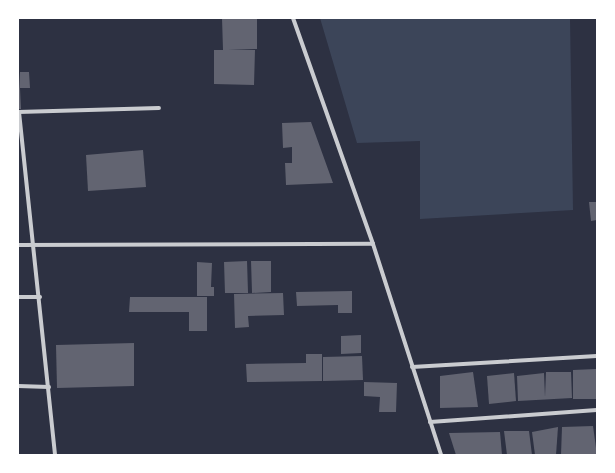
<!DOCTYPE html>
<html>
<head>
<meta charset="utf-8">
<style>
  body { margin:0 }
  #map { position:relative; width:615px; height:473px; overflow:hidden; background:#2d3142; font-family:"Source Sans 3",sans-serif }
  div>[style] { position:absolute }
  .green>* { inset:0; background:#3c4559 }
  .building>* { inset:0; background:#626471 }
  .minor>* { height:4px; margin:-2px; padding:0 2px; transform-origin:2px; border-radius:2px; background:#caccd0 }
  span { translate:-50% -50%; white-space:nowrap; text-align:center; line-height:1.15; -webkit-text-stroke:4px #fff; paint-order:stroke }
  .frame { position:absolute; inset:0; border:19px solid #fff; pointer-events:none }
</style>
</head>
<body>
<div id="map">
  <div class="green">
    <i style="clip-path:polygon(320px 18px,570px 18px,573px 210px,420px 219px,420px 141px,357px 143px)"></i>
  </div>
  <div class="building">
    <i style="clip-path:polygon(222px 18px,257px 18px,257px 49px,228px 49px,255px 50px,254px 85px,214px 84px,214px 50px,223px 50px)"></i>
    <i style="clip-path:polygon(20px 72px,29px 72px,30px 88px,20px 88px,21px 109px,18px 109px)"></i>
    <i style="clip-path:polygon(311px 122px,333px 183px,286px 185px,285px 163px,292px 163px,292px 147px,283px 148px,282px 123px)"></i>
    <i style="clip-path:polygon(143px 150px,146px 187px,88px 191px,86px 155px)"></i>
    <i style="clip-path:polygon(589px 202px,597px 202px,597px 220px,591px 221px)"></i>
    <i style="clip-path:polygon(247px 261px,248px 293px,225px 293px,224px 262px)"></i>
    <i style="clip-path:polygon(251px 261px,271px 261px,271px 292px,252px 293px)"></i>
    <i style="clip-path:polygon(197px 262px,212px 263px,211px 287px,214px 287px,214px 296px,197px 296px)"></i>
    <i style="clip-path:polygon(352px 291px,352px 313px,338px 313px,338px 305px,297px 306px,296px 292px)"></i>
    <i style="clip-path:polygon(283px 293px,284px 315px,248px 316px,249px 327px,235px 328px,234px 294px)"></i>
    <i style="clip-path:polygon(130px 297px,207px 297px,207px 331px,189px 331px,189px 312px,129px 312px)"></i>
    <i style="clip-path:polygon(361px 335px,361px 353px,341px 354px,341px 336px)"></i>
    <i style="clip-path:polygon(134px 343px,134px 386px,57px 388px,56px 345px)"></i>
    <i style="clip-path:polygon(306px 354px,322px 354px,322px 381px,247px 382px,246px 364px,306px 363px)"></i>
    <i style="clip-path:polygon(362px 356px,363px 380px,323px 381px,323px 357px)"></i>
    <i style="clip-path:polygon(596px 369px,597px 399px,573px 399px,573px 370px)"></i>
    <i style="clip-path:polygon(473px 372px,478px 407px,440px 408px,440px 376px)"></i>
    <i style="clip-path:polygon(546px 372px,571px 372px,572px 398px,518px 401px,517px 376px,544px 373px,545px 397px)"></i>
    <i style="clip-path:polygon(514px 373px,516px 401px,489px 404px,487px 376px)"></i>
    <i style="clip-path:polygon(364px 382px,397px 383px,396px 412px,379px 412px,380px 397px,364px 396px)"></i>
    <i style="clip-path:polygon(593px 426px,597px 455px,561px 455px,562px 427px)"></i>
    <i style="clip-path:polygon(558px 427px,556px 455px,535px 455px,532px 432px)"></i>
    <i style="clip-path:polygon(504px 431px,529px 431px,532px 455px,507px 455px)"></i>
    <i style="clip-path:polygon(500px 432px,502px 455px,456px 455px,449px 433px)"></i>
  </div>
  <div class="minor">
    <i style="left:293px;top:18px;width:240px;rotate:70.5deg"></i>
    <i style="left:373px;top:244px;width:222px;rotate:72.1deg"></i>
    <i style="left:18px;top:112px;width:141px;rotate:-1.6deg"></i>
    <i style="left:19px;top:112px;width:345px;rotate:84deg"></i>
    <i style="left:18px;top:245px;width:355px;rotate:-0.2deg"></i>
    <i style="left:18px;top:297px;width:22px"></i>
    <i style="left:412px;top:367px;width:185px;rotate:-3.4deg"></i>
    <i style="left:18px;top:386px;width:31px;rotate:2deg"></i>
    <i style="left:430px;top:422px;width:167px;rotate:-4.1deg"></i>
  </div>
  <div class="frame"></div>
</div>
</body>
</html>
